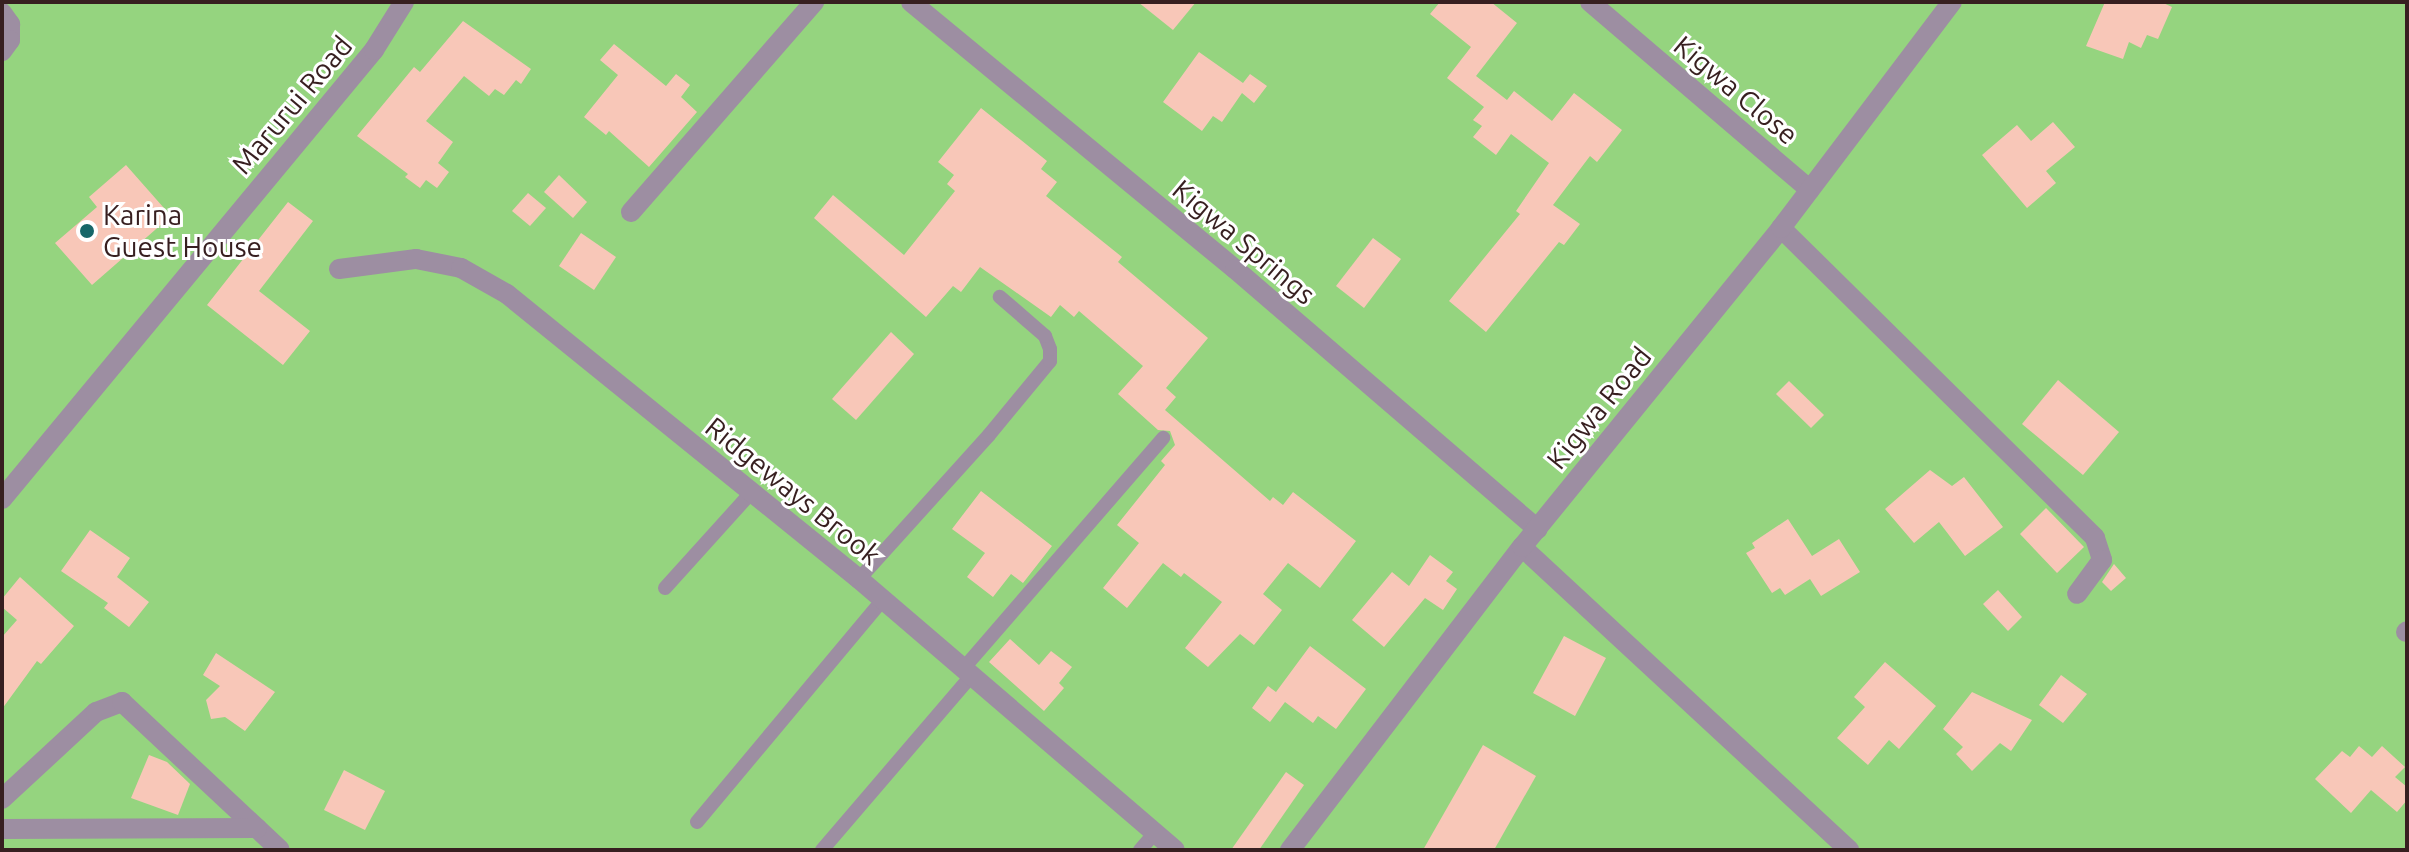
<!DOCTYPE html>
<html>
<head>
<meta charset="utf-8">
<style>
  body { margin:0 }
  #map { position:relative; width:2409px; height:852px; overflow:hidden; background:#fbe0e0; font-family:Ubuntu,sans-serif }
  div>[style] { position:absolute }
  .green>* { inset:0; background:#95d47f }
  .building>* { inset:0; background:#f8c7b8 }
  .service>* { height:14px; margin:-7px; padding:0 7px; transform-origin:7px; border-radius:7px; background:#9d8ea2 }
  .minor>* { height:20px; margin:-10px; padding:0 10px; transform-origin:10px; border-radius:10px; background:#9d8ea2 }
  .tertiary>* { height:20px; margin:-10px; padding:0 10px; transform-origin:10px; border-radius:10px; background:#9d8ea2 }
  .dots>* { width:22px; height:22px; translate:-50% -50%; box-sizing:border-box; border:4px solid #fff; border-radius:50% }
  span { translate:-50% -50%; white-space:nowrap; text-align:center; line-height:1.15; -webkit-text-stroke:6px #fff; paint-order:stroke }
  .street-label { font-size:28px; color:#371f20 }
  .poi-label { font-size:28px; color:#371f20 }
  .left { translate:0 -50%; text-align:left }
  .frame { position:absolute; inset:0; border:4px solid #371f20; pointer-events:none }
</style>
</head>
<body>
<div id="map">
  <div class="green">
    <i style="clip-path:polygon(2px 2px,2407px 2px,2407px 850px,2px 850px)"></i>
  </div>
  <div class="building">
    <i style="clip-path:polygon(1138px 2px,1196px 2px,1173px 30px)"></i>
    <i style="clip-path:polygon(1440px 2px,1491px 2px,1517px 23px,1476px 76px,1507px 100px,1514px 91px,1552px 121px,1574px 93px,1622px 130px,1597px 162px,1590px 156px,1553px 205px,1580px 224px,1564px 245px,1559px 242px,1486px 332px,1449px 301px,1520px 214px,1516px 211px,1549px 163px,1511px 134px,1496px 155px,1473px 137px,1482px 126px,1473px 120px,1484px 107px,1447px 78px,1471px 47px,1430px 14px)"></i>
    <i style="clip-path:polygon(2105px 2px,2161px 2px,2172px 7px,2158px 39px,2147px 35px,2141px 48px,2129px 42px,2123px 59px,2086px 46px)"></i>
    <i style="clip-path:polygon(463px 21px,531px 69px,521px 84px,516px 80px,504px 95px,495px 89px,489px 96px,464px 76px,426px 121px,453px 142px,438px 163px,449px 172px,437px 188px,426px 180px,420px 188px,405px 177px,408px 174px,357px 136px,414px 67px,420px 72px)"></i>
    <i style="clip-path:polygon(614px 44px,666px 86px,676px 74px,690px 85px,681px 97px,697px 112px,649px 167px,609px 131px,606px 135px,584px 117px,618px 75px,600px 60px)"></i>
    <i style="clip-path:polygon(1199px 52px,1243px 83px,1250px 74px,1267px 86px,1254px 103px,1242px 93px,1222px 122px,1213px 116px,1202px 131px,1163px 102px)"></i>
    <i style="clip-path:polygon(981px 108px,1047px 161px,1041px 169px,1057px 182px,1046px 196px,1122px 257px,1118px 262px,1208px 338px,1166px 388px,1176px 397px,1165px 410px,1270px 501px,1273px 497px,1283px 505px,1293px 492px,1356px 541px,1320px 588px,1288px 563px,1263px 594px,1282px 610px,1254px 645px,1240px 634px,1208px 667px,1185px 648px,1222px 602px,1184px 573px,1181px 577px,1163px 563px,1127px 608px,1103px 588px,1139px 543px,1117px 525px,1165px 465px,1161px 461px,1175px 445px,1170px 431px,1158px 430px,1118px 394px,1143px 366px,1079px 311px,1074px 317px,1060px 305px,1051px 317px,980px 267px,961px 292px,953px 286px,926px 317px,814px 218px,833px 195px,904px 255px,955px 191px,947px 184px,954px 175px,938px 162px)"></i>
    <i style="clip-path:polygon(2053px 122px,2075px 147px,2046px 171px,2056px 183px,2027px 208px,1982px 155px,2017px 125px,2031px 141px)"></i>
    <i style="clip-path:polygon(126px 165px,171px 216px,92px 285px,55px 243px,97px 207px,89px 197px)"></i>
    <i style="clip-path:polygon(559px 175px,587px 202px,573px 218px,544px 192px)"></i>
    <i style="clip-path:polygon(528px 193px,546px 208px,530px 226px,512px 211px)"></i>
    <i style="clip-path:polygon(288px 202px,313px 221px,259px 291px,310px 331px,283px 365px,207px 305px)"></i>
    <i style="clip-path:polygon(581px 233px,616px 257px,594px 290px,559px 266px)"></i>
    <i style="clip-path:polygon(1373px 238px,1401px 259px,1364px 308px,1336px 286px)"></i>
    <i style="clip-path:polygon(891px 332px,914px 354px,856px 420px,832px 399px)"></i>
    <i style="clip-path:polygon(2058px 380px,2119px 432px,2083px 475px,2022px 424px)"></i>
    <i style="clip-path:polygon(1789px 381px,1824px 415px,1811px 428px,1776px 394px)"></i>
    <i style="clip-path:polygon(1930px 470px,1952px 486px,1964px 477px,2003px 527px,1965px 556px,1939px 522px,1914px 543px,1885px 509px)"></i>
    <i style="clip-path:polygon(981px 491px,1052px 546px,1023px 583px,1011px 574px,993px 597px,967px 577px,985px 553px,952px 529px)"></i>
    <i style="clip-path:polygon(2046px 508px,2084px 547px,2057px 573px,2020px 534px)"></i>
    <i style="clip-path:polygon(1788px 519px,1812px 556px,1839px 539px,1860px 572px,1821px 596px,1810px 579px,1785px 595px,1780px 588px,1772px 593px,1746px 553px,1755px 548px,1752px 543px)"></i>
    <i style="clip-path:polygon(90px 530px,130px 558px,117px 577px,149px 602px,129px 627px,104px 608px,108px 603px,61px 571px)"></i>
    <i style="clip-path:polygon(1430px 555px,1453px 572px,1446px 581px,1457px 589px,1443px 610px,1425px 598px,1384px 647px,1352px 620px,1392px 572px,1409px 586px)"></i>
    <i style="clip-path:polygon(2114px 564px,2126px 578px,2111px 591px,2102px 582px)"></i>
    <i style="clip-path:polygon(20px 577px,74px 626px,41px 664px,37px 661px,2px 709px,2px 637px,17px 620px,2px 607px,2px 599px)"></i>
    <i style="clip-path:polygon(1998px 590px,2022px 617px,2008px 631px,1983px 604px)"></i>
    <i style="clip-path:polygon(1564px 636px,1606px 658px,1575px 716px,1533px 693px)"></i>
    <i style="clip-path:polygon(1010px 639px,1039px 665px,1051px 651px,1072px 667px,1059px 683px,1064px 688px,1044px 711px,989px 662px)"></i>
    <i style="clip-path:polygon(1310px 646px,1366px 689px,1336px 729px,1318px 716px,1313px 723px,1285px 702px,1270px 722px,1252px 708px,1268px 686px,1276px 692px)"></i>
    <i style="clip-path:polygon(216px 653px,275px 692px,245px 731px,225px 717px,211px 719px,206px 700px,220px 686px,203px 675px)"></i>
    <i style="clip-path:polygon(1885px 662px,1936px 706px,1899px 749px,1889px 740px,1868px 765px,1837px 738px,1865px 707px,1854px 697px)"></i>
    <i style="clip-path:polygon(2061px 675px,2087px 694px,2063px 723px,2039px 705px)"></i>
    <i style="clip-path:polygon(1972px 692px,2032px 720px,2011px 751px,2000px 743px,1972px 771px,1956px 754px,1963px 747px,1943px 729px)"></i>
    <i style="clip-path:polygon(1483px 745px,1536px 776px,1494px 850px,1423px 850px)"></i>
    <i style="clip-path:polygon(2359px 746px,2372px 757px,2382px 746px,2405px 767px,2395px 777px,2407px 787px,2407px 800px,2397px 812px,2371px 790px,2351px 813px,2315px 779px,2342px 751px,2350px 757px)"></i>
    <i style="clip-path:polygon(149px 755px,167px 762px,190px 784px,178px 815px,131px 798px)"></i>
    <i style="clip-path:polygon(344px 770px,385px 791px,365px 830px,324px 810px)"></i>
    <i style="clip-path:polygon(1286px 772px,1304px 785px,1259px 850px,1231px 850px)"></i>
  </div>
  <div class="service">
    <i style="left:859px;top:579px;width:194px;rotate:-47.9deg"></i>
    <i style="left:989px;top:435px;width:96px;rotate:-50.5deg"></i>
    <i style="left:1050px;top:361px;width:12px;rotate:-90deg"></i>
    <i style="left:1050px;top:349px;width:14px;rotate:-111deg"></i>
    <i style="left:1045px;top:336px;width:60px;rotate:-139.1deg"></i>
    <i style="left:665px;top:588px;width:127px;rotate:-47.9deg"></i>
    <i style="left:963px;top:669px;width:306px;rotate:-49.1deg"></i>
    <i style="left:697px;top:822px;width:288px;rotate:-50.1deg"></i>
    <i style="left:822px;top:850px;width:229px;rotate:-49.4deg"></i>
    <i style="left:1140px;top:850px;width:23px;rotate:-49deg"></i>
  </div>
  <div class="minor">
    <i style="left:911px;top:2px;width:420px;rotate:39.5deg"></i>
    <i style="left:1235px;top:269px;width:399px;rotate:40.7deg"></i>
    <i style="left:1590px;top:2px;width:289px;rotate:40.5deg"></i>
    <i style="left:2px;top:13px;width:14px;rotate:54deg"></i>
    <i style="left:10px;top:24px;width:16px;rotate:90deg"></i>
    <i style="left:10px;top:40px;width:14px;rotate:126deg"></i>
    <i style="left:631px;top:212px;width:279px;rotate:-48.9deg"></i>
    <i style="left:1781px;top:228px;width:441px;rotate:44.6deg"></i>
    <i style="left:2095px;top:538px;width:23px;rotate:72deg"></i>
    <i style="left:2102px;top:560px;width:42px;rotate:126.3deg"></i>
    <i style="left:339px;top:269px;width:78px;rotate:-7.4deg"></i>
    <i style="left:416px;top:259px;width:46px;rotate:11.3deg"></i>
    <i style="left:461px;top:268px;width:53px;rotate:29.5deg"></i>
    <i style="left:507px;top:294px;width:453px;rotate:39deg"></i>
    <i style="left:859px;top:579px;width:416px;rotate:40.6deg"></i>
    <i style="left:1522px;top:547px;width:446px;rotate:42.8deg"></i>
    <i style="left:2406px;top:632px;width:1px;rotate:-45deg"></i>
    <i style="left:2px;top:799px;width:128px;rotate:-42.8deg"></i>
    <i style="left:96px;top:712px;width:28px;rotate:-21deg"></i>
    <i style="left:122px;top:702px;width:216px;rotate:43.1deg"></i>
    <i style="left:2px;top:829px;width:255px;rotate:-0.2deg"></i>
    <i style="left:1290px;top:850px;width:382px;rotate:-52.6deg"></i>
    <i style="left:1522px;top:547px;width:411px;rotate:-50.9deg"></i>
    <i style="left:1781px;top:228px;width:283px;rotate:-52.9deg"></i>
  </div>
  <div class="tertiary">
    <i style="left:2px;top:499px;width:583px;rotate:-50.36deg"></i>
    <i style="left:374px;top:50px;width:57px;rotate:-58deg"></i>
  </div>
  <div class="dots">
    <i style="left:87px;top:231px;background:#176668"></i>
  </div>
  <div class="street-label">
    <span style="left:1736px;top:90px;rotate:40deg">Kigwa Close</span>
    <span style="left:292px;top:105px;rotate:-50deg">Marurui Road</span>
    <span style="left:1244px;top:242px;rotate:40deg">Kigwa Springs</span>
    <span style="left:1599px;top:408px;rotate:-51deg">Kigwa Road</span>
    <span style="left:793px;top:491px;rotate:39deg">Ridgeways Brook</span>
  </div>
  <div class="poi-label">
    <span class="left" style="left:103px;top:231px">Karina<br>Guest House</span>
  </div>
  <div class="frame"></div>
</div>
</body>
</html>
